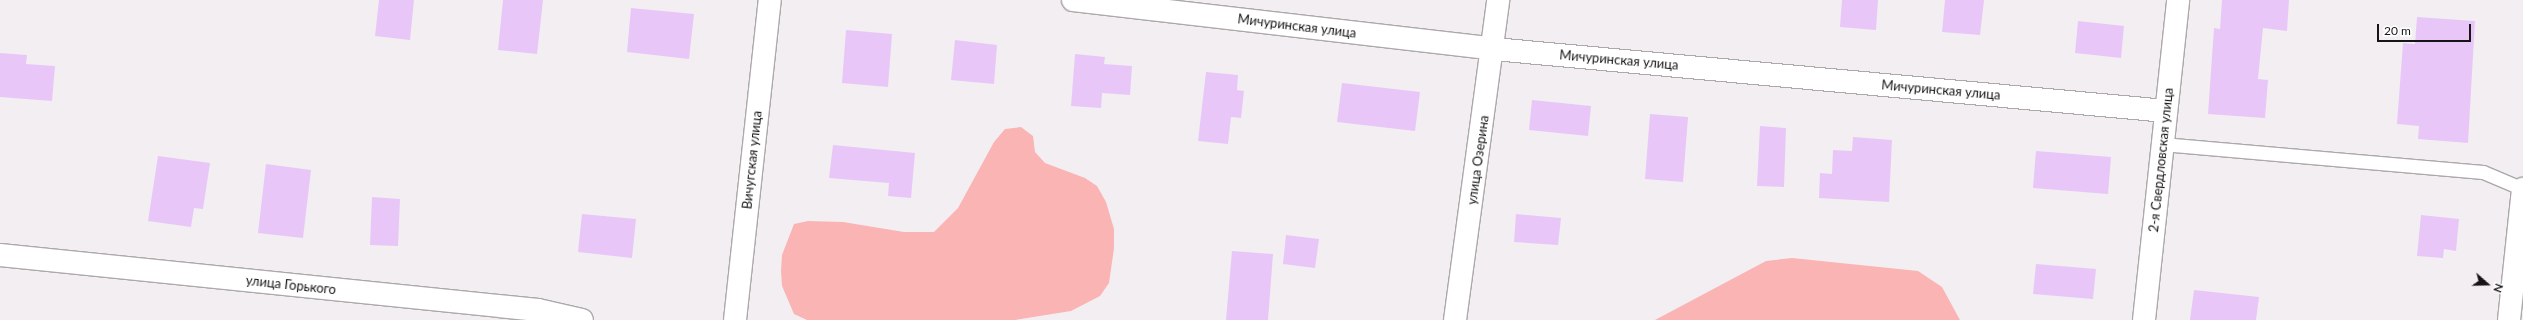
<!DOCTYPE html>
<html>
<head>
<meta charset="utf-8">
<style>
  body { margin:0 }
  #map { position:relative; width:2523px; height:320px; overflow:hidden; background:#f3eef2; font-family:Lato,sans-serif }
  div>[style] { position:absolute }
  .green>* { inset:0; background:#fab4b3 }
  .building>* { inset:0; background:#e8c7f8 }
  .roads { filter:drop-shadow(1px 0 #aca8ab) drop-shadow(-1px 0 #aca8ab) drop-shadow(0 1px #aca8ab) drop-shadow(0 -1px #aca8ab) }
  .lane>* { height:13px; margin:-6.5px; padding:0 6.5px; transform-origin:6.5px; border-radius:6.5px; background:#fff }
  .street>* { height:22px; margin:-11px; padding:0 11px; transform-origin:11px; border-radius:11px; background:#fff }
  span { translate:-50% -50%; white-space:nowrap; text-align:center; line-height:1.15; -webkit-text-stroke:3.5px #fff; paint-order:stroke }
  .street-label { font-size:13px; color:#161415 }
  .north { position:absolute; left:2467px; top:264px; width:40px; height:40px; -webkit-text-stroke:3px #fff; paint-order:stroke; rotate:110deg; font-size:11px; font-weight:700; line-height:16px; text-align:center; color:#161415 }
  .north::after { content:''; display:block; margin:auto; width:14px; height:18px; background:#161415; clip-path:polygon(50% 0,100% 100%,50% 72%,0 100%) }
  .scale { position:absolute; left:2377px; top:24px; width:94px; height:18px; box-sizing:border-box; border:2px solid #161415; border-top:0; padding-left:5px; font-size:12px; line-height:14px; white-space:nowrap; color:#161415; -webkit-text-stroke:3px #fff; paint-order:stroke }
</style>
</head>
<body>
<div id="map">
  <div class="green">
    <i style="clip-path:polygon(1021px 127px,1033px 136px,1035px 152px,1045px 163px,1085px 178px,1097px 186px,1106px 202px,1114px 229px,1114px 248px,1109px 283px,1100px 296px,1071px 311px,1015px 320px,807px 320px,794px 314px,782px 286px,781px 271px,782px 255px,794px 224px,808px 221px,843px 222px,904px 232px,934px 232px,958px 208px,994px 142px,1005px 129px)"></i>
    <i style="clip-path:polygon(1792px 258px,1918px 271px,1942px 287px,1960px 320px,1655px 320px,1766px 261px)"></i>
  </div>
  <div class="building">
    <i style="clip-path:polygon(379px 0,414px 0,410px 40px,375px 36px)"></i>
    <i style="clip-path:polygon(503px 0,543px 0,537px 54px,498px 50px)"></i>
    <i style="clip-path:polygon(1842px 0,1878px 0,1876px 30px,1840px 27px)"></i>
    <i style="clip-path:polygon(1945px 0,1984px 0,1980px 35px,1942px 32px)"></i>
    <i style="clip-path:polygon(2222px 0,2289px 0,2287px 31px,2263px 28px,2258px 79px,2268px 80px,2265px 118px,2208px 114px,2214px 28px,2220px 29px)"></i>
    <i style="clip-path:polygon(631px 8px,694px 14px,689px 59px,627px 52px)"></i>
    <i style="clip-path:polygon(2417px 17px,2475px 21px,2468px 143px,2418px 139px,2419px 126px,2397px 124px,2403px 43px,2415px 44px)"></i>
    <i style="clip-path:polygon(2078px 21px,2124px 26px,2121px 58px,2075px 53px)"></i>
    <i style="clip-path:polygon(846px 30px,892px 34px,888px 87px,842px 83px)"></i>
    <i style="clip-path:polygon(955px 40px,997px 45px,994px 84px,951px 80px)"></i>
    <i style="clip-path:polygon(0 53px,27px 55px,26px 64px,55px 66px,52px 101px,0 97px)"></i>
    <i style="clip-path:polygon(1075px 54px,1105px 57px,1104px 64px,1132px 66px,1130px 95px,1102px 93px,1101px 108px,1071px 106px)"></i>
    <i style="clip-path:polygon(1206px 72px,1238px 75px,1237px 90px,1244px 91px,1241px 118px,1231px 117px,1228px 144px,1198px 141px)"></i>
    <i style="clip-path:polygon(1342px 83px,1420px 92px,1415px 131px,1337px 122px)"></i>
    <i style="clip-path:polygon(1532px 100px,1591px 106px,1588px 136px,1529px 130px)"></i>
    <i style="clip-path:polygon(1650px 114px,1688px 117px,1683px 182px,1645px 179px)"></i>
    <i style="clip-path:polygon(1760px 126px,1786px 128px,1784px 187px,1757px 186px)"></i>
    <i style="clip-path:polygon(1853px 137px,1892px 140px,1889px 202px,1819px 198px,1820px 173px,1832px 174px,1833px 150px,1852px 151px)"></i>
    <i style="clip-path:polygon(833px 145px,915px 153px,911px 198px,888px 196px,889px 183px,829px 178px)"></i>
    <i style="clip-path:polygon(2036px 151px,2111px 157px,2108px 194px,2033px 188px)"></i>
    <i style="clip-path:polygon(158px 156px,210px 163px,203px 209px,194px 208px,191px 227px,148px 221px)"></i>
    <i style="clip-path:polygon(266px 164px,311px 170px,303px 238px,258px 233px)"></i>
    <i style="clip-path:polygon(372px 197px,400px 199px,398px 246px,370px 245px)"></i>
    <i style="clip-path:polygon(582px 214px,636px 219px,632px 258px,578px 252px)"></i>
    <i style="clip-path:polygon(1516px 214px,1561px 218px,1558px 245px,1514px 242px)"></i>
    <i style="clip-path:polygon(2421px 215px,2459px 219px,2456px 251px,2444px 249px,2443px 258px,2417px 256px)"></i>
    <i style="clip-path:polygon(1286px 235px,1319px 239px,1315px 268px,1283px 264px)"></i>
    <i style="clip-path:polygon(1232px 251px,1273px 254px,1268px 320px,1226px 320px)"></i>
    <i style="clip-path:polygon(2036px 264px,2096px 269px,2093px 299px,2033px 294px)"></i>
    <i style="clip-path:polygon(2194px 290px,2259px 297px,2256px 320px,2190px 320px)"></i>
  </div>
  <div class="roads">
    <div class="lane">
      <i style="left:2162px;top:144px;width:322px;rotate:5deg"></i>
      <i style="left:2483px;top:172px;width:43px;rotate:23deg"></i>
    </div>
    <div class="street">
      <i style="left:1073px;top:0;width:424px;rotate:6.6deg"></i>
      <i style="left:1494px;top:49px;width:675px;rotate:5.27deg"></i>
      <i style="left:0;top:255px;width:541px;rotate:5.84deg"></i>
      <i style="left:538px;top:310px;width:45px;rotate:12.8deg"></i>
      <i style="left:735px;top:320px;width:322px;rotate:-83.8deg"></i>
      <i style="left:1455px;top:320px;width:323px;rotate:-82.3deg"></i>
      <i style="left:2144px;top:320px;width:322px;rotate:-83.9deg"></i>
      <i style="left:2509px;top:320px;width:132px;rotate:-83.9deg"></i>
    </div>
  </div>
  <div class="street-label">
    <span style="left:1297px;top:26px;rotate:7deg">Мичуринская улица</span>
    <span style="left:1619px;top:60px;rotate:5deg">Мичуринская улица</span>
    <span style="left:1941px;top:90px;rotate:5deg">Мичуринская улица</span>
    <span style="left:752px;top:160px;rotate:-84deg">Вичугская улица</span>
    <span style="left:1478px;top:160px;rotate:-82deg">улица Озерина</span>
    <span style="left:2161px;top:160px;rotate:-84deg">2-я Свердловская улица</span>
    <span style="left:291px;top:285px;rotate:6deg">улица Горького</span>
  </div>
  <div class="north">N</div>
  <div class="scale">20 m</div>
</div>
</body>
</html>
